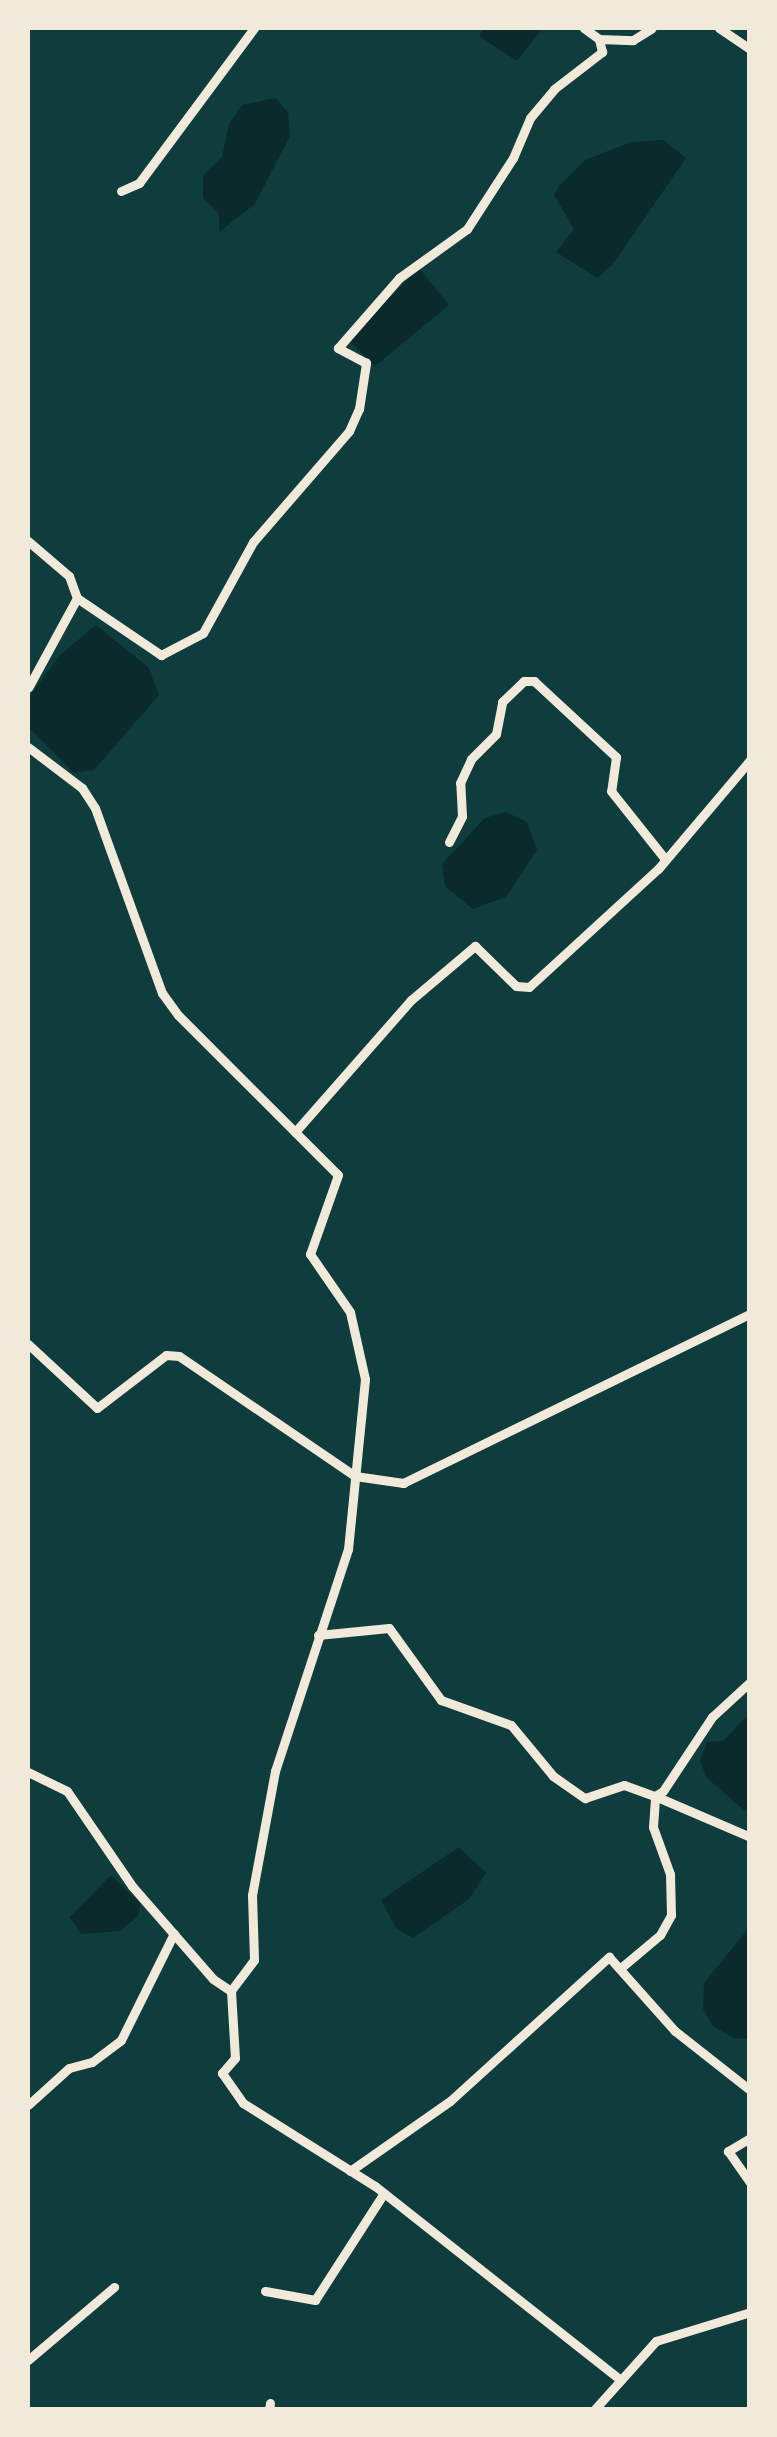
<!DOCTYPE html>
<html>
<head>
<meta charset="utf-8">
<style>
  body { margin:0 }
  #map { position:relative; width:777px; height:2437px; overflow:hidden; background:#0f3d3e; font-family:"Roboto Condensed",sans-serif }
  div>[style] { position:absolute }
  .water>* { inset:0; background:#0a2a2b }
  .minor>* { height:9px; margin:-4.5px; padding:0 4.5px; transform-origin:4.5px; border-radius:4.5px; background:#f1e9da }
  span { translate:-50% -50%; white-space:nowrap; text-align:center; line-height:1.15; -webkit-text-stroke:10px #f1e9da; paint-order:stroke }
  .frame { position:absolute; inset:0; border:30px solid #f1e9da; pointer-events:none }
</style>
</head>
<body>
<div id="map">
  <div class="water">
    <i style="clip-path:polygon(484px 28px,543px 28px,517px 61px,479px 36px)"></i>
    <i style="clip-path:polygon(275px 98px,288px 112px,290px 136px,255px 204px,219px 232px,219px 214px,203px 198px,203px 175px,222px 157px,229px 124px,242px 105px)"></i>
    <i style="clip-path:polygon(663px 140px,686px 158px,613px 264px,597px 278px,556px 252px,574px 229px,554px 195px,560px 185px,585px 160px,631px 142px)"></i>
    <i style="clip-path:polygon(419px 268px,449px 305px,375px 366px,348px 340px)"></i>
    <i style="clip-path:polygon(96px 625px,149px 668px,159px 695px,94px 770px,74px 773px,28px 727px,28px 699px,59px 656px)"></i>
    <i style="clip-path:polygon(506px 812px,527px 822px,537px 850px,506px 897px,473px 909px,445px 886px,442px 864px,485px 818px)"></i>
    <i style="clip-path:polygon(749px 1714px,750px 1811px,745px 1811px,706px 1777px,700px 1761px,707px 1742px,723px 1741px)"></i>
    <i style="clip-path:polygon(459px 1847px,486px 1873px,469px 1899px,413px 1938px,396px 1928px,381px 1900px)"></i>
    <i style="clip-path:polygon(111px 1875px,140px 1903px,139px 1915px,120px 1931px,81px 1934px,70px 1917px)"></i>
    <i style="clip-path:polygon(749px 1928px,749px 2039px,734px 2038px,713px 2026px,703px 2009px,704px 1983px)"></i>
  </div>
  <div class="minor">
    <i style="left:719px;top:28px;width:37px;rotate:34deg"></i>
    <i style="left:599px;top:39px;width:34px;rotate:2deg"></i>
    <i style="left:633px;top:40px;width:22px;rotate:-32deg"></i>
    <i style="left:121px;top:191px;width:20px;rotate:-24deg"></i>
    <i style="left:139px;top:183px;width:193px;rotate:-53.4deg"></i>
    <i style="left:28px;top:541px;width:54px;rotate:40.5deg"></i>
    <i style="left:69px;top:576px;width:23px;rotate:70deg"></i>
    <i style="left:77px;top:598px;width:102px;rotate:118.6deg"></i>
    <i style="left:77px;top:598px;width:102px;rotate:34.2deg"></i>
    <i style="left:161px;top:655px;width:47px;rotate:-27.6deg"></i>
    <i style="left:203px;top:633px;width:104px;rotate:-61.2deg"></i>
    <i style="left:253px;top:542px;width:147px;rotate:-49.1deg"></i>
    <i style="left:349px;top:431px;width:24px;rotate:-66deg"></i>
    <i style="left:359px;top:409px;width:47px;rotate:-81.3deg"></i>
    <i style="left:366px;top:363px;width:32px;rotate:-152deg"></i>
    <i style="left:338px;top:348px;width:93px;rotate:-48.9deg"></i>
    <i style="left:399px;top:278px;width:84px;rotate:-35.8deg"></i>
    <i style="left:467px;top:229px;width:85px;rotate:-57.1deg"></i>
    <i style="left:513px;top:158px;width:43px;rotate:-67deg"></i>
    <i style="left:530px;top:118px;width:38px;rotate:-50deg"></i>
    <i style="left:554px;top:89px;width:61px;rotate:-37.6deg"></i>
    <i style="left:602px;top:52px;width:13px;rotate:-103deg"></i>
    <i style="left:599px;top:39px;width:19px;rotate:-144deg"></i>
    <i style="left:28px;top:747px;width:68px;rotate:37.2deg"></i>
    <i style="left:82px;top:788px;width:24px;rotate:57deg"></i>
    <i style="left:95px;top:808px;width:197px;rotate:70.1deg"></i>
    <i style="left:162px;top:993px;width:27px;rotate:54deg"></i>
    <i style="left:178px;top:1015px;width:226px;rotate:45deg"></i>
    <i style="left:338px;top:1175px;width:84px;rotate:109.5deg"></i>
    <i style="left:310px;top:1254px;width:70px;rotate:55.4deg"></i>
    <i style="left:350px;top:1312px;width:69px;rotate:77.4deg"></i>
    <i style="left:365px;top:1379px;width:171px;rotate:95.7deg"></i>
    <i style="left:348px;top:1549px;width:234px;rotate:108.2deg"></i>
    <i style="left:275px;top:1771px;width:126px;rotate:100.5deg"></i>
    <i style="left:252px;top:1895px;width:65px;rotate:88.2deg"></i>
    <i style="left:254px;top:1960px;width:39px;rotate:127deg"></i>
    <i style="left:231px;top:1991px;width:67px;rotate:86.6deg"></i>
    <i style="left:235px;top:2058px;width:20px;rotate:131deg"></i>
    <i style="left:222px;top:2073px;width:37px;rotate:55deg"></i>
    <i style="left:243px;top:2103px;width:156px;rotate:32.2deg"></i>
    <i style="left:375px;top:2186px;width:313px;rotate:38.3deg"></i>
    <i style="left:449px;top:842px;width:29px;rotate:-63deg"></i>
    <i style="left:462px;top:816px;width:33px;rotate:-93deg"></i>
    <i style="left:460px;top:783px;width:26px;rotate:-65deg"></i>
    <i style="left:471px;top:759px;width:35px;rotate:-45deg"></i>
    <i style="left:496px;top:734px;width:33px;rotate:-79deg"></i>
    <i style="left:502px;top:702px;width:30px;rotate:-44deg"></i>
    <i style="left:524px;top:681px;width:10px"></i>
    <i style="left:534px;top:681px;width:112px;rotate:42.8deg"></i>
    <i style="left:616px;top:757px;width:34px;rotate:98deg"></i>
    <i style="left:611px;top:791px;width:87px;rotate:51.5deg"></i>
    <i style="left:295px;top:1132px;width:176px;rotate:-48.7deg"></i>
    <i style="left:411px;top:1000px;width:84px;rotate:-40.2deg"></i>
    <i style="left:475px;top:946px;width:57px;rotate:44.3deg"></i>
    <i style="left:516px;top:986px;width:13px;rotate:4deg"></i>
    <i style="left:529px;top:987px;width:175px;rotate:-42.5deg"></i>
    <i style="left:658px;top:869px;width:143px;rotate:-49.8deg"></i>
    <i style="left:28px;top:1344px;width:94px;rotate:42.8deg"></i>
    <i style="left:97px;top:1408px;width:87px;rotate:-37.5deg"></i>
    <i style="left:166px;top:1355px;width:13px;rotate:4deg"></i>
    <i style="left:179px;top:1356px;width:213px;rotate:34.3deg"></i>
    <i style="left:355px;top:1476px;width:49px;rotate:8.3deg"></i>
    <i style="left:403px;top:1483px;width:386px;rotate:-26deg"></i>
    <i style="left:318px;top:1635px;width:71px;rotate:-5.6deg"></i>
    <i style="left:389px;top:1628px;width:89px;rotate:54.2deg"></i>
    <i style="left:441px;top:1700px;width:74px;rotate:19.7deg"></i>
    <i style="left:511px;top:1725px;width:66px;rotate:50.5deg"></i>
    <i style="left:553px;top:1776px;width:39px;rotate:35deg"></i>
    <i style="left:585px;top:1798px;width:41px;rotate:-18.4deg"></i>
    <i style="left:624px;top:1785px;width:33px;rotate:20deg"></i>
    <i style="left:655px;top:1796px;width:9px;rotate:-32deg"></i>
    <i style="left:663px;top:1791px;width:89px;rotate:-56.5deg"></i>
    <i style="left:712px;top:1717px;width:52px;rotate:-42.6deg"></i>
    <i style="left:28px;top:1772px;width:43px;rotate:26deg"></i>
    <i style="left:67px;top:1791px;width:115px;rotate:55.6deg"></i>
    <i style="left:132px;top:1886px;width:123px;rotate:48.9deg"></i>
    <i style="left:213px;top:1979px;width:22px;rotate:34deg"></i>
    <i style="left:623px;top:1966px;width:48px;rotate:-40deg"></i>
    <i style="left:660px;top:1935px;width:23px;rotate:-61deg"></i>
    <i style="left:671px;top:1915px;width:41px;rotate:-91.4deg"></i>
    <i style="left:670px;top:1874px;width:50px;rotate:-109.9deg"></i>
    <i style="left:653px;top:1827px;width:31px;rotate:-86deg"></i>
    <i style="left:655px;top:1796px;width:103px;rotate:23.3deg"></i>
    <i style="left:28px;top:2105px;width:55px;rotate:-42.1deg"></i>
    <i style="left:69px;top:2068px;width:24px;rotate:-15deg"></i>
    <i style="left:92px;top:2062px;width:36px;rotate:-37deg"></i>
    <i style="left:121px;top:2040px;width:119px;rotate:-63.6deg"></i>
    <i style="left:750px;top:2138px;width:26px;rotate:149deg"></i>
    <i style="left:728px;top:2151px;width:39px;rotate:55deg"></i>
    <i style="left:350px;top:2171px;width:122px;rotate:-35deg"></i>
    <i style="left:450px;top:2101px;width:215px;rotate:-42.2deg"></i>
    <i style="left:609px;top:1957px;width:99px;rotate:48.3deg"></i>
    <i style="left:675px;top:2031px;width:95px;rotate:38.2deg"></i>
    <i style="left:265px;top:2291px;width:51px;rotate:10.2deg"></i>
    <i style="left:315px;top:2300px;width:127px;rotate:-57.2deg"></i>
    <i style="left:28px;top:2360px;width:113px;rotate:-40.3deg"></i>
    <i style="left:269px;top:2410px;width:7px;rotate:-82deg"></i>
    <i style="left:594px;top:2410px;width:93px;rotate:-48.1deg"></i>
    <i style="left:656px;top:2341px;width:98px;rotate:-17.1deg"></i>
  </div>
  <div class="frame"></div>
</div>
</body>
</html>
